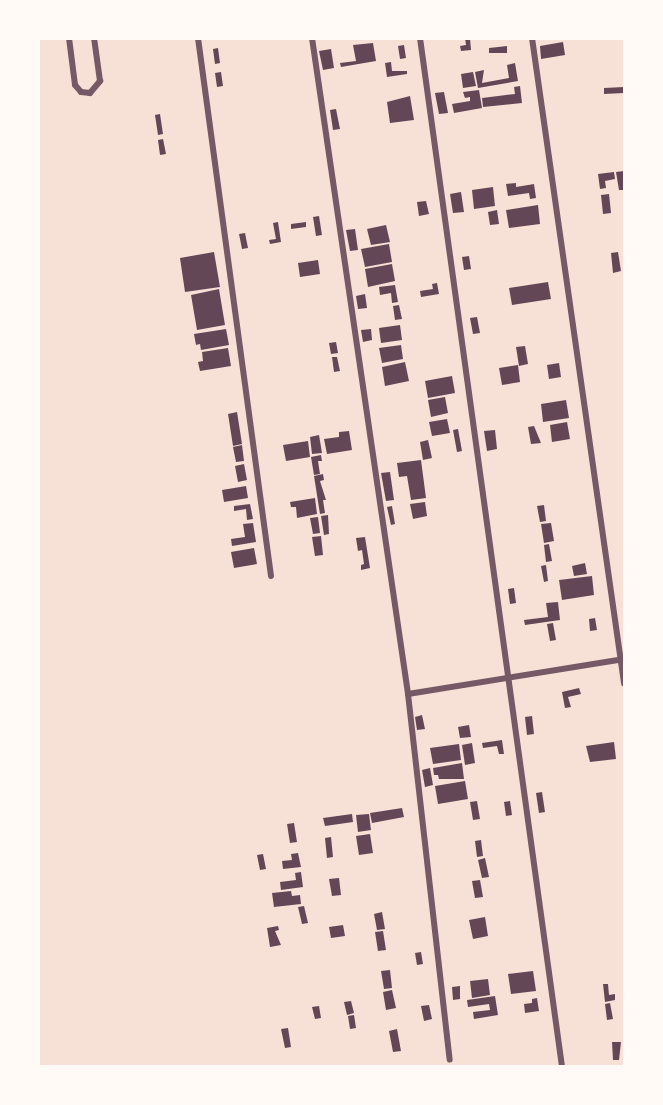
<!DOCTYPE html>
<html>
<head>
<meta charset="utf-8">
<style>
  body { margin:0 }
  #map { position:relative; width:663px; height:1105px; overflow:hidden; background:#f7e1d7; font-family:"Open Sans",sans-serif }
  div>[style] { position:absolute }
  .building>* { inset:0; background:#644757 }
  .minor>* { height:6px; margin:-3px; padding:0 3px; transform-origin:3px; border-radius:3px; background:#755966 }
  span { translate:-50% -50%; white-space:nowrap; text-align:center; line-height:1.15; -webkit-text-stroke:5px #fffaf5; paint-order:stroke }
  .frame { position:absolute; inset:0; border:40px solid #fffaf5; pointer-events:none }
</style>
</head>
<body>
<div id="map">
  <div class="building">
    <i style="clip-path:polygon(465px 38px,470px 38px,471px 50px,461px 51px,460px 46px,466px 45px)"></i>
    <i style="clip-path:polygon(563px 42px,565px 55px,541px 59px,540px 46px)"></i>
    <i style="clip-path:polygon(373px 43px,376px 61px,341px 67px,340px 63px,356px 61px,353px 45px)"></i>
    <i style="clip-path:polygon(404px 45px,406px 58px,400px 59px,398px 46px)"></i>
    <i style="clip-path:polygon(507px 46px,507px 53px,489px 53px,489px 48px)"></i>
    <i style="clip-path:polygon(218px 48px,220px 63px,215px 64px,213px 49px)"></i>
    <i style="clip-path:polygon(331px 49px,334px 68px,323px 70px,319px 51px)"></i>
    <i style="clip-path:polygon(391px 62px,392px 71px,407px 71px,407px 74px,387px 77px,385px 63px)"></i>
    <i style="clip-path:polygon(515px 63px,518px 81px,478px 88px,475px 72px,484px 70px,482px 83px,509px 78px,507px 65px)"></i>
    <i style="clip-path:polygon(221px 72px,223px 86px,217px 87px,215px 73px)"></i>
    <i style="clip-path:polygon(473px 72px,476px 86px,463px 88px,461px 74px)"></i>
    <i style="clip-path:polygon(520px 86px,522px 103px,483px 107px,482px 98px,515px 94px,514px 87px)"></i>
    <i style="clip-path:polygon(624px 87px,624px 93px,604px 94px,604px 88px)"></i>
    <i style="clip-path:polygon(479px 90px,482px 108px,454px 113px,452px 104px,470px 101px,470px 97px,465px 98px,463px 92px)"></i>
    <i style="clip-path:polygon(444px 92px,448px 113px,439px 114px,435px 93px)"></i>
    <i style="clip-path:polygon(410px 96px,414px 120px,390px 123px,387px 102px)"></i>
    <i style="clip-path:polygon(336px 109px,340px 129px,333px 130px,330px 110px)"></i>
    <i style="clip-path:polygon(160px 114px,163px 134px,158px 135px,155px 115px)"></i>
    <i style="clip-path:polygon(163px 139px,166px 154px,160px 155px,158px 140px)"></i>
    <i style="clip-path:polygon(624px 171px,624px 190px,619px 190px,616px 172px)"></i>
    <i style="clip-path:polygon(614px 172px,615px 179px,605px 181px,606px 188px,600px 189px,598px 174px)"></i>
    <i style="clip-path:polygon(516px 183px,516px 187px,534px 184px,536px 198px,530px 199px,529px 193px,508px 196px,506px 184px)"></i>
    <i style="clip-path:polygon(493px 187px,495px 206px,474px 209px,472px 190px)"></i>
    <i style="clip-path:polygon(461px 192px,464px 212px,453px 213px,450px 194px)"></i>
    <i style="clip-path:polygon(609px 194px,611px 213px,603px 214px,601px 195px)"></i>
    <i style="clip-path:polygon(426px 201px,429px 214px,419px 216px,417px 202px)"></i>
    <i style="clip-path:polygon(538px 205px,540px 224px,509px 228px,506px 210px)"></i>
    <i style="clip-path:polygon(497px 210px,499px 224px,490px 225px,488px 212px)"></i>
    <i style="clip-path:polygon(319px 216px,322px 235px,316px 236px,313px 217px)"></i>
    <i style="clip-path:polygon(278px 222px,281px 242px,270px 244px,269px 240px,276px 239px,273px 223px)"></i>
    <i style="clip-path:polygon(306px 222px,306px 227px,291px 229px,291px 224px)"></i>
    <i style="clip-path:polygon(386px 225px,390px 242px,371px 245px,367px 229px)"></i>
    <i style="clip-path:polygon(355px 229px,358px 250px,350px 251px,346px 230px)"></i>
    <i style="clip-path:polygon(245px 233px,248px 248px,242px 249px,239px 234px)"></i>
    <i style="clip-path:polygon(389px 244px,392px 262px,365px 267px,361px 249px)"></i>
    <i style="clip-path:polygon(214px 252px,220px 287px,185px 292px,180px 258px)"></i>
    <i style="clip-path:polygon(618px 252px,621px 271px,613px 273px,611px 253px)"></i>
    <i style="clip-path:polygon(469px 256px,471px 269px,464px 270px,462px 257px)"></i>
    <i style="clip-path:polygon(318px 260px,320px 274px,300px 277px,298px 263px)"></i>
    <i style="clip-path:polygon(392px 264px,395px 281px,368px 287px,365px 269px)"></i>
    <i style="clip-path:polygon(548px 282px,551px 299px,512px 305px,509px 288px)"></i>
    <i style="clip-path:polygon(437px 283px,439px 294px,421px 297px,420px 291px,433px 289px,432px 284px)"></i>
    <i style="clip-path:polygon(395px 285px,398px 302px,392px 303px,391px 293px,380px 295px,379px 287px)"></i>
    <i style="clip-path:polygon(219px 289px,225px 325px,197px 330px,191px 295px)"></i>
    <i style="clip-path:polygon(365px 294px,367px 308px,358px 309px,356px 296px)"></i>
    <i style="clip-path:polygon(399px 305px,402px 319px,395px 320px,393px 306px)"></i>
    <i style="clip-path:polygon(477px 317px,480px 333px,473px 334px,470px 318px)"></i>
    <i style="clip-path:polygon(400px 325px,402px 340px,381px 343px,379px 328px)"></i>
    <i style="clip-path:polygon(226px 329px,229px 345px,201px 350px,200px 344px,196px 345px,194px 334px)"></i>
    <i style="clip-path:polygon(371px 329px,372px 340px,363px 342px,361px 330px)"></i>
    <i style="clip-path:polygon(336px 342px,338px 353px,331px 354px,329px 343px)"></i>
    <i style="clip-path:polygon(401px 345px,403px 359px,382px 363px,379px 348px)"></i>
    <i style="clip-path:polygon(525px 346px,528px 364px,519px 366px,516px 347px)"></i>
    <i style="clip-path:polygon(228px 348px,231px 366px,200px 371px,198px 362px,203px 361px,202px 352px)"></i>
    <i style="clip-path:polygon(332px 357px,337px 357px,340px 371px,334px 372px)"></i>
    <i style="clip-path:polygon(405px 362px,409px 381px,385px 386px,382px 367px)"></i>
    <i style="clip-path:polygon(559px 363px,561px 377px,549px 379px,547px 365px)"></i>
    <i style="clip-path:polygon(518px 365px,520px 382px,502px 385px,499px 368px)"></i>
    <i style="clip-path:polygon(452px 376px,455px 393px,428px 398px,425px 381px)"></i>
    <i style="clip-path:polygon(445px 397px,448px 413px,431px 417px,428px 400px)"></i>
    <i style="clip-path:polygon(566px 400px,569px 418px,543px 422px,541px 404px)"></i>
    <i style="clip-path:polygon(237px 412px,242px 444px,233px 446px,228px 414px)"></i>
    <i style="clip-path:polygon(447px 419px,450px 433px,432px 436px,429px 422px)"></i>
    <i style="clip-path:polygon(567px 422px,570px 439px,552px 442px,550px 425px)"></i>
    <i style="clip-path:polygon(534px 426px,541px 443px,531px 444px,528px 427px)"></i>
    <i style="clip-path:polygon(458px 429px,462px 451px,457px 452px,453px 430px)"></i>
    <i style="clip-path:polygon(495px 430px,497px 449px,487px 451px,484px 431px)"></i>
    <i style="clip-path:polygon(349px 431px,352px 450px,327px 454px,324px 439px,339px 437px,339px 432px)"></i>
    <i style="clip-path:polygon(319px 435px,322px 453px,312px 454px,310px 437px)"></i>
    <i style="clip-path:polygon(428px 440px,432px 458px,423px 460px,420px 442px)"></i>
    <i style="clip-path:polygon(308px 441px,310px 457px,286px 461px,283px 445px)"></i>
    <i style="clip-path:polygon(242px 445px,244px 461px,236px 462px,233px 447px)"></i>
    <i style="clip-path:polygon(321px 455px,322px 461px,318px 461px,320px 474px,314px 475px,311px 457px)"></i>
    <i style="clip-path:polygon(421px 460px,426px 498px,411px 500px,407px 476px,399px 477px,397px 463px)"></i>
    <i style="clip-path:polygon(244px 464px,247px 480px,238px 482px,235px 466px)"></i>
    <i style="clip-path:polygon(390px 472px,394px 500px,386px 501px,381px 473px)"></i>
    <i style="clip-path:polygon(323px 474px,324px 480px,320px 481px,326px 500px,323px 500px,325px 513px,320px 514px,314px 476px)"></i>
    <i style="clip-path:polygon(246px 486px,248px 498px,224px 502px,222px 490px)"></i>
    <i style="clip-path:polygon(315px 498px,317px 514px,297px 518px,296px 507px,291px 507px,290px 502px)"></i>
    <i style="clip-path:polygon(425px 502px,427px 516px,413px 519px,410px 504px)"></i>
    <i style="clip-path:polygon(250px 504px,253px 519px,247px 520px,246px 509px,234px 511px,234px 506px)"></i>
    <i style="clip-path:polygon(544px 505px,546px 521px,540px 522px,537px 506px)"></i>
    <i style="clip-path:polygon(392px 506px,395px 524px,391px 525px,387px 507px)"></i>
    <i style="clip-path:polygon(328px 515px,329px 534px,324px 535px,321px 516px)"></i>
    <i style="clip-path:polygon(318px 517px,320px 533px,313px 534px,310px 518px)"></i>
    <i style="clip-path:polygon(253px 523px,256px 542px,232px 546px,231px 539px,245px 537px,243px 524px)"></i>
    <i style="clip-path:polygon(551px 523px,554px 541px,544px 543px,541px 524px)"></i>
    <i style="clip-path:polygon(321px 536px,323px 555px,315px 556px,312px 537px)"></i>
    <i style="clip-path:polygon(365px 537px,370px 568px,361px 570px,361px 565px,364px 564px,362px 550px,358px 551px,356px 538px)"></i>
    <i style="clip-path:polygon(549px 544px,552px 561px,546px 562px,544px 545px)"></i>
    <i style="clip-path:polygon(254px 548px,257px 564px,234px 568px,231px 552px)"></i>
    <i style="clip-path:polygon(585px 563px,587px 574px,574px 576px,572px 566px)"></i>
    <i style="clip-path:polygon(546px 565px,548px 581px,544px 582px,541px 566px)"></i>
    <i style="clip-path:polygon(592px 576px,594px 595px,562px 600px,559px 580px)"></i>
    <i style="clip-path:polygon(514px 588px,516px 603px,510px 604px,508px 589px)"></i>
    <i style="clip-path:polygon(558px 602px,560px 620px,525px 625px,524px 620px,548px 617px,546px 603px)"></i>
    <i style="clip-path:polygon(595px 618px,597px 630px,590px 631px,589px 619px)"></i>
    <i style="clip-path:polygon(553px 623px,556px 640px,550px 641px,547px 624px)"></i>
    <i style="clip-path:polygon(579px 688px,581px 694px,568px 697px,571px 707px,565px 708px,562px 692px)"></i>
    <i style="clip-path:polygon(422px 715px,425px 729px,417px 730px,415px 717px)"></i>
    <i style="clip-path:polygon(532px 716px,534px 734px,527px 735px,525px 717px)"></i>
    <i style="clip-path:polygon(469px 725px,471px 737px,460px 738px,458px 727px)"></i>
    <i style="clip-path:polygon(502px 740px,504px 754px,499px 754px,497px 746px,483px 748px,482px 743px)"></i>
    <i style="clip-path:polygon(614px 742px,616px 759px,590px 762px,586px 746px)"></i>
    <i style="clip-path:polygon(472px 743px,475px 763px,465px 765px,462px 745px)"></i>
    <i style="clip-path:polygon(459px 744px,461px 760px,433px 764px,430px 748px)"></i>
    <i style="clip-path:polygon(462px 763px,464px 779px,439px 779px,438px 775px,434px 775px,433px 768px)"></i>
    <i style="clip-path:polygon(430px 768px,433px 785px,425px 787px,422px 770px)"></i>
    <i style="clip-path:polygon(465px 781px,468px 799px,438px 804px,435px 786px)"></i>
    <i style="clip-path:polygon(542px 792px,545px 812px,539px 813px,536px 793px)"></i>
    <i style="clip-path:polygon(477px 801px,480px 819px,473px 820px,470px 802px)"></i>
    <i style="clip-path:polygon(510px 801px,512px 815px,506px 816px,504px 802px)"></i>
    <i style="clip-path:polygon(402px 808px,404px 817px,372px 823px,370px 813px)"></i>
    <i style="clip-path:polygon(352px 814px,353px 822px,325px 826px,323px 818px)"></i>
    <i style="clip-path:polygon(369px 814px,371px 830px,358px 832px,356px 815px)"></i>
    <i style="clip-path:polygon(294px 823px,297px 842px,290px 843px,287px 824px)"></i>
    <i style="clip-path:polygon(370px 834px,373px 853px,359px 855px,356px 836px)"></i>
    <i style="clip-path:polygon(331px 837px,333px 857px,327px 858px,325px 838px)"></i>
    <i style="clip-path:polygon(481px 840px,483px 856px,477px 857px,475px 841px)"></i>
    <i style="clip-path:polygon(298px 853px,301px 867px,283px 869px,282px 861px,292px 860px,291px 854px)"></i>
    <i style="clip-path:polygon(263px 854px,266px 869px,260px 870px,257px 855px)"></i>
    <i style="clip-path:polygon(485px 858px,489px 877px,482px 878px,478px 860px)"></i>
    <i style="clip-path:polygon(301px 872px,303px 887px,281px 890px,280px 882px,296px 880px,295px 873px)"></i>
    <i style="clip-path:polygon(339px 878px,341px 895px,332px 896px,329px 879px)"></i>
    <i style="clip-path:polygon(480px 880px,483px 897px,475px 898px,472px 881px)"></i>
    <i style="clip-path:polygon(291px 891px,292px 896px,300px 895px,301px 904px,274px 907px,272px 893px)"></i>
    <i style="clip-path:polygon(304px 906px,308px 923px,302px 924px,298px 907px)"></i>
    <i style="clip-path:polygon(382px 912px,385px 929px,377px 930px,374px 914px)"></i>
    <i style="clip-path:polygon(485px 917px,488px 936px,473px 939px,469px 920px)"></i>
    <i style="clip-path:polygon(343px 925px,345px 936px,331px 938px,329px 927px)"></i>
    <i style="clip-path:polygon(278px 926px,279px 930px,275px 931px,281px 945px,270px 947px,267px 928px)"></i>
    <i style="clip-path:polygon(383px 931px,386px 950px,378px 951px,375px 932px)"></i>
    <i style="clip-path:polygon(421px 952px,423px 964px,417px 965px,415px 953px)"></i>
    <i style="clip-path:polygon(390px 970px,392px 988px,384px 989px,381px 971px)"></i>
    <i style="clip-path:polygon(533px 971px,536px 991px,511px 994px,508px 974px)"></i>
    <i style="clip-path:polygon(488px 979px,490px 995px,472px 998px,470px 981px)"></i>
    <i style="clip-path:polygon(603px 984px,608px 984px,609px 995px,615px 994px,615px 1000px,605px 1002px)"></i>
    <i style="clip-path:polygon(460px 986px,460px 999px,453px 1000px,452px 987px)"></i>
    <i style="clip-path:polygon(392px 990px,396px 1008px,386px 1010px,383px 992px)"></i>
    <i style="clip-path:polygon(495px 996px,498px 1015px,474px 1019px,473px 1012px,490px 1010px,489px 1004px,468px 1007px,467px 1000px)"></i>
    <i style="clip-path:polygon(537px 998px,539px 1011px,525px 1013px,524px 1004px,532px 1003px,532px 999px)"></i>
    <i style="clip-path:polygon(351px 1001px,354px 1013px,347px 1015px,344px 1002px)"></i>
    <i style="clip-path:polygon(610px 1003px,613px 1019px,607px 1020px,605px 1004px)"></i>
    <i style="clip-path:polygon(429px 1005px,432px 1019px,424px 1021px,421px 1006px)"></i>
    <i style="clip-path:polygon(319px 1006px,321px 1018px,315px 1019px,312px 1007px)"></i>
    <i style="clip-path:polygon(354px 1015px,356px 1028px,350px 1029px,348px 1016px)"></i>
    <i style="clip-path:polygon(288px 1028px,291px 1047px,285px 1048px,281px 1029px)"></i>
    <i style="clip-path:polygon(397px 1029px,401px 1051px,393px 1052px,389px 1031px)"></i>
    <i style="clip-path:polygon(612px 1042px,621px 1042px,619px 1060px,613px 1060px)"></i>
  </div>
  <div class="minor">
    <i style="left:69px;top:38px;width:47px;rotate:82.7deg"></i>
    <i style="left:75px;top:85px;width:9px;rotate:49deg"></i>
    <i style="left:81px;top:92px;width:9px;rotate:6deg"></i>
    <i style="left:90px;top:93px;width:16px;rotate:-50deg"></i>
    <i style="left:100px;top:81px;width:43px;rotate:-97.9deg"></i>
    <i style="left:198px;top:38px;width:543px;rotate:82.27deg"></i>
    <i style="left:312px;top:38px;width:663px;rotate:81.67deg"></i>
    <i style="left:408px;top:694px;width:368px;rotate:83.5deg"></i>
    <i style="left:420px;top:38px;width:1038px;rotate:82.14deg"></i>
    <i style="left:532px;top:38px;width:652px;rotate:81.88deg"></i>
    <i style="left:408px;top:694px;width:219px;rotate:-9.2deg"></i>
  </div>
  <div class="frame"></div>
</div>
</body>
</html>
